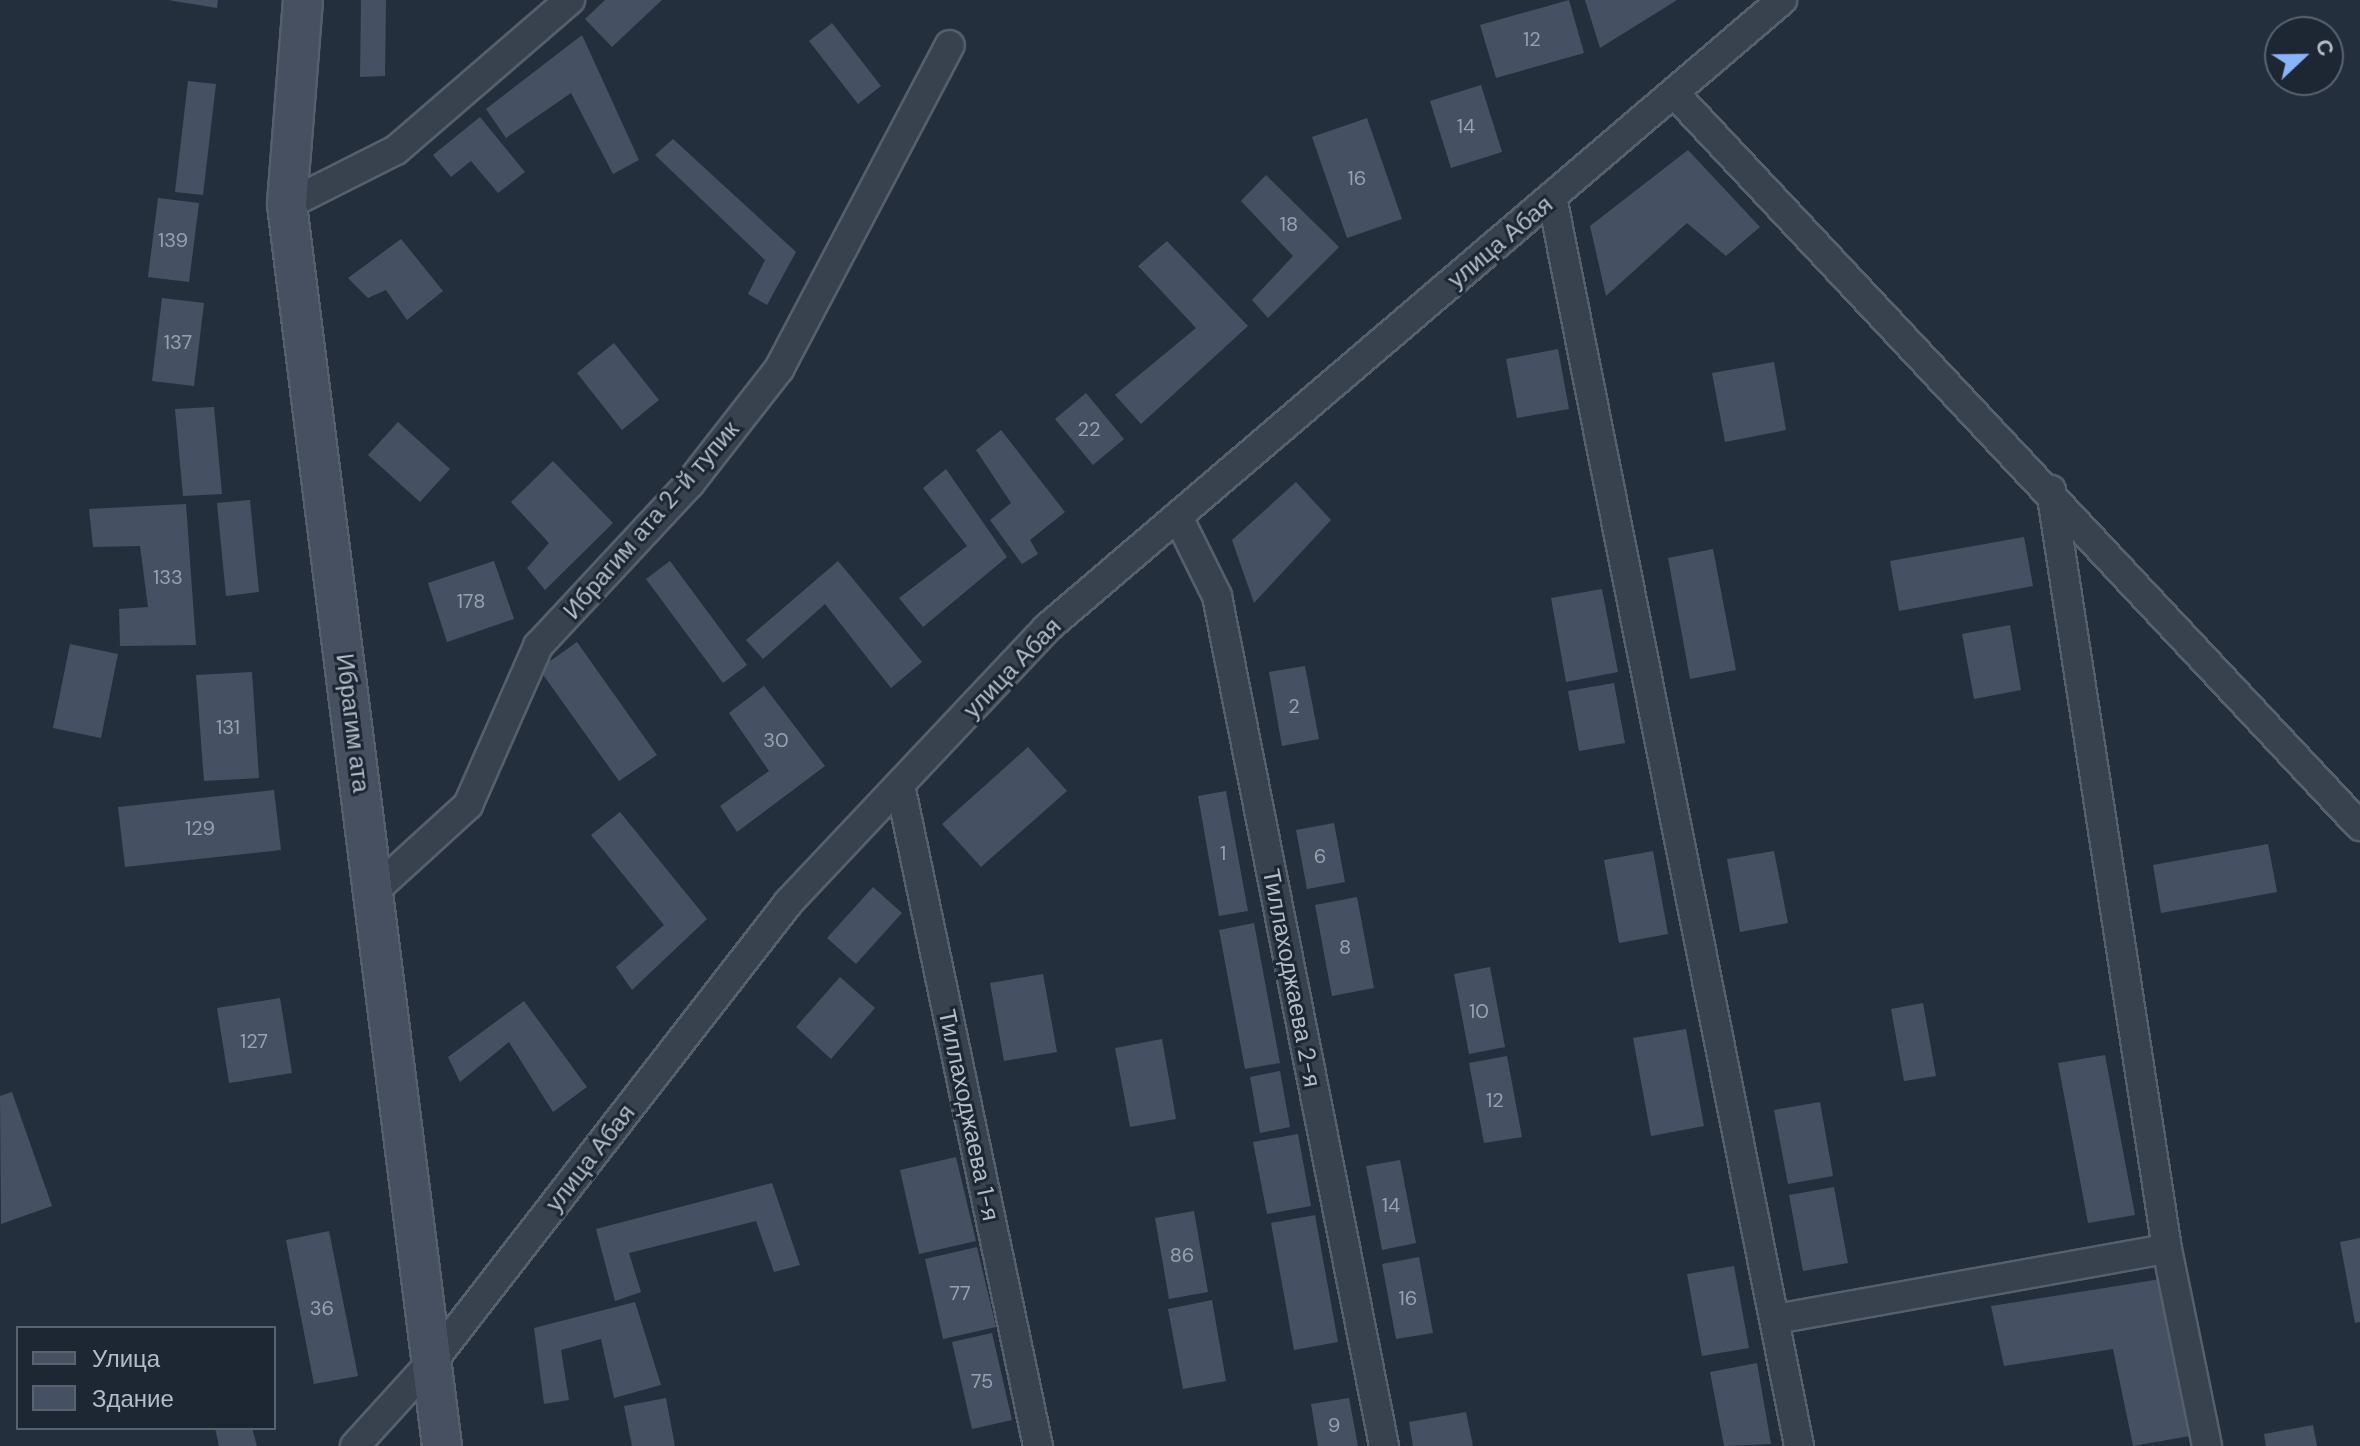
<!DOCTYPE html>
<html>
<head>
<meta charset="utf-8">
<style>
  body { margin:0 }
  #map { position:relative; width:2360px; height:1446px; overflow:hidden; background:#242f3e; font-family:"DM Sans",sans-serif }
  div>[style] { position:absolute }
  .building>* { inset:0; background:#455162 }
  .roads { filter:drop-shadow(2px 0 #565f6c) drop-shadow(-2px 0 #565f6c) drop-shadow(0 2px #565f6c) drop-shadow(0 -2px #565f6c) }
  .street>* { height:28px; margin:-14px; padding:0 14px; transform-origin:14px; border-radius:14px; background:#38414e }
  .secondary>* { height:38px; margin:-19px; padding:0 19px; transform-origin:19px; border-radius:19px; background:#465061 }
  span { translate:-50% -50%; white-space:nowrap; text-align:center; line-height:1.15; -webkit-text-stroke:6px #1d2633; paint-order:stroke }
  .number-label { font-size:20px; color:#98a1af }
  .number-label span { -webkit-text-stroke-width:0 }
  .street-label { font-size:24px; color:#b4bcc9 }
  .legend { position:absolute; left:16px; top:1326px; width:260px; height:104px; box-sizing:border-box; background:#1d2633; border:2px solid #59626f; margin:0; padding:10px 14px; list-style:none; font-size:24px; color:#b4bcc9 }
  .legend li { display:flex; align-items:center; gap:16px; height:40px }
  .legend b { width:40px; border:2px solid #59626f }
  .north { position:absolute; left:2264px; top:16px; width:80px; height:80px; box-sizing:border-box; background:#1d2633; border:2px solid #59626f; border-radius:50%; rotate:68deg; font-size:22px; font-weight:700; line-height:32px; text-align:center; color:#b4bcc9 }
  .north::after { content:''; display:block; margin:auto; width:28px; height:36px; background:#8ab4f8; clip-path:polygon(50% 0,100% 100%,50% 72%,0 100%) }
</style>
</head>
<body>
<div id="map">
  <div class="building">
    <i style="clip-path:polygon(168px 0,218px 0,217px 8px)"></i>
    <i style="clip-path:polygon(361px 0,386px 0,385px 76px,360px 77px)"></i>
    <i style="clip-path:polygon(605px 0,662px 0,612px 47px,585px 19px)"></i>
    <i style="clip-path:polygon(1569px 0,1584px 53px,1496px 78px,1480px 25px)"></i>
    <i style="clip-path:polygon(1585px 0,1677px 0,1600px 48px)"></i>
    <i style="clip-path:polygon(832px 23px,881px 86px,858px 104px,809px 41px)"></i>
    <i style="clip-path:polygon(582px 35px,639px 160px,613px 174px,571px 93px,506px 138px,486px 109px)"></i>
    <i style="clip-path:polygon(188px 81px,216px 84px,203px 195px,175px 192px)"></i>
    <i style="clip-path:polygon(1481px 85px,1502px 152px,1451px 168px,1430px 101px)"></i>
    <i style="clip-path:polygon(480px 117px,525px 172px,498px 193px,471px 161px,451px 177px,433px 155px)"></i>
    <i style="clip-path:polygon(1367px 118px,1402px 219px,1347px 238px,1312px 137px)"></i>
    <i style="clip-path:polygon(673px 139px,796px 252px,767px 305px,748px 294px,765px 260px,655px 155px)"></i>
    <i style="clip-path:polygon(1688px 150px,1760px 227px,1726px 256px,1687px 223px,1606px 296px,1590px 226px)"></i>
    <i style="clip-path:polygon(1266px 175px,1339px 247px,1268px 318px,1252px 300px,1293px 256px,1241px 201px)"></i>
    <i style="clip-path:polygon(158px 198px,199px 203px,189px 282px,148px 277px)"></i>
    <i style="clip-path:polygon(401px 239px,443px 291px,407px 320px,386px 290px,368px 298px,348px 278px)"></i>
    <i style="clip-path:polygon(1167px 241px,1248px 326px,1141px 424px,1115px 395px,1196px 328px,1138px 266px)"></i>
    <i style="clip-path:polygon(162px 298px,204px 303px,194px 386px,152px 381px)"></i>
    <i style="clip-path:polygon(614px 343px,659px 400px,622px 430px,577px 373px)"></i>
    <i style="clip-path:polygon(1558px 349px,1569px 409px,1517px 418px,1506px 359px)"></i>
    <i style="clip-path:polygon(1774px 362px,1786px 430px,1725px 442px,1712px 373px)"></i>
    <i style="clip-path:polygon(1086px 393px,1124px 439px,1093px 465px,1055px 419px)"></i>
    <i style="clip-path:polygon(214px 407px,222px 494px,183px 496px,175px 409px)"></i>
    <i style="clip-path:polygon(398px 422px,450px 469px,420px 502px,368px 455px)"></i>
    <i style="clip-path:polygon(1001px 430px,1065px 512px,1030px 540px,1038px 554px,1022px 564px,990px 520px,1011px 503px,976px 450px)"></i>
    <i style="clip-path:polygon(553px 461px,613px 523px,545px 590px,527px 568px,549px 543px,511px 502px)"></i>
    <i style="clip-path:polygon(946px 469px,1007px 557px,923px 627px,899px 598px,967px 546px,923px 488px)"></i>
    <i style="clip-path:polygon(1296px 482px,1331px 520px,1254px 603px,1232px 540px)"></i>
    <i style="clip-path:polygon(250px 500px,259px 592px,226px 596px,217px 503px)"></i>
    <i style="clip-path:polygon(186px 504px,196px 645px,120px 646px,119px 609px,148px 607px,140px 546px,93px 547px,89px 509px)"></i>
    <i style="clip-path:polygon(2024px 537px,2033px 586px,1899px 611px,1890px 561px)"></i>
    <i style="clip-path:polygon(1713px 549px,1736px 670px,1690px 679px,1668px 558px)"></i>
    <i style="clip-path:polygon(494px 561px,514px 619px,447px 642px,428px 583px)"></i>
    <i style="clip-path:polygon(670px 561px,747px 665px,723px 683px,646px 579px)"></i>
    <i style="clip-path:polygon(838px 561px,922px 662px,891px 688px,825px 604px,763px 659px,746px 640px)"></i>
    <i style="clip-path:polygon(1602px 589px,1618px 672px,1566px 682px,1551px 598px)"></i>
    <i style="clip-path:polygon(2010px 625px,2021px 690px,1974px 699px,1962px 634px)"></i>
    <i style="clip-path:polygon(577px 642px,657px 755px,619px 781px,539px 669px)"></i>
    <i style="clip-path:polygon(70px 644px,118px 654px,101px 738px,53px 728px)"></i>
    <i style="clip-path:polygon(1305px 666px,1319px 739px,1282px 746px,1269px 672px)"></i>
    <i style="clip-path:polygon(252px 672px,259px 778px,204px 781px,196px 675px)"></i>
    <i style="clip-path:polygon(1614px 683px,1625px 743px,1579px 751px,1568px 691px)"></i>
    <i style="clip-path:polygon(764px 686px,825px 766px,737px 832px,720px 806px,769px 771px,729px 713px)"></i>
    <i style="clip-path:polygon(1028px 747px,1067px 791px,981px 867px,942px 824px)"></i>
    <i style="clip-path:polygon(274px 790px,281px 850px,125px 867px,118px 807px)"></i>
    <i style="clip-path:polygon(1226px 791px,1248px 911px,1219px 916px,1198px 796px)"></i>
    <i style="clip-path:polygon(620px 812px,707px 919px,632px 990px,616px 967px,664px 925px,591px 835px)"></i>
    <i style="clip-path:polygon(1334px 823px,1345px 882px,1307px 889px,1296px 830px)"></i>
    <i style="clip-path:polygon(2268px 844px,2277px 892px,2161px 913px,2153px 865px)"></i>
    <i style="clip-path:polygon(1653px 851px,1668px 934px,1619px 943px,1604px 860px)"></i>
    <i style="clip-path:polygon(1774px 851px,1788px 923px,1740px 932px,1727px 859px)"></i>
    <i style="clip-path:polygon(873px 887px,902px 913px,856px 964px,827px 938px)"></i>
    <i style="clip-path:polygon(1357px 897px,1374px 988px,1332px 996px,1315px 905px)"></i>
    <i style="clip-path:polygon(1254px 923px,1280px 1063px,1245px 1069px,1219px 930px)"></i>
    <i style="clip-path:polygon(1490px 967px,1505px 1047px,1469px 1054px,1454px 974px)"></i>
    <i style="clip-path:polygon(1043px 974px,1057px 1052px,1004px 1061px,990px 983px)"></i>
    <i style="clip-path:polygon(840px 977px,875px 1008px,831px 1059px,796px 1027px)"></i>
    <i style="clip-path:polygon(280px 998px,292px 1073px,229px 1083px,217px 1008px)"></i>
    <i style="clip-path:polygon(524px 1001px,587px 1087px,553px 1112px,509px 1042px,460px 1082px,448px 1057px)"></i>
    <i style="clip-path:polygon(1923px 1003px,1936px 1076px,1904px 1081px,1891px 1009px)"></i>
    <i style="clip-path:polygon(1686px 1029px,1704px 1126px,1651px 1136px,1633px 1038px)"></i>
    <i style="clip-path:polygon(1162px 1039px,1176px 1119px,1130px 1127px,1115px 1048px)"></i>
    <i style="clip-path:polygon(2105px 1055px,2135px 1215px,2088px 1223px,2058px 1063px)"></i>
    <i style="clip-path:polygon(1507px 1056px,1522px 1137px,1484px 1143px,1469px 1063px)"></i>
    <i style="clip-path:polygon(1280px 1071px,1290px 1127px,1260px 1133px,1250px 1077px)"></i>
    <i style="clip-path:polygon(12px 1092px,52px 1206px,1px 1224px,0 1096px)"></i>
    <i style="clip-path:polygon(1820px 1102px,1833px 1176px,1788px 1184px,1774px 1110px)"></i>
    <i style="clip-path:polygon(1298px 1134px,1311px 1206px,1267px 1214px,1253px 1142px)"></i>
    <i style="clip-path:polygon(956px 1157px,976px 1241px,919px 1254px,900px 1170px)"></i>
    <i style="clip-path:polygon(1400px 1160px,1416px 1243px,1382px 1250px,1366px 1166px)"></i>
    <i style="clip-path:polygon(772px 1183px,800px 1265px,774px 1272px,756px 1221px,629px 1253px,641px 1292px,615px 1301px,596px 1229px)"></i>
    <i style="clip-path:polygon(1834px 1187px,1848px 1263px,1803px 1271px,1789px 1195px)"></i>
    <i style="clip-path:polygon(1194px 1211px,1208px 1292px,1169px 1299px,1155px 1218px)"></i>
    <i style="clip-path:polygon(1315px 1215px,1338px 1342px,1294px 1350px,1271px 1223px)"></i>
    <i style="clip-path:polygon(329px 1231px,358px 1376px,314px 1384px,286px 1240px)"></i>
    <i style="clip-path:polygon(2360px 1238px,2360px 1322px,2355px 1323px,2340px 1242px)"></i>
    <i style="clip-path:polygon(977px 1247px,996px 1327px,943px 1339px,925px 1259px)"></i>
    <i style="clip-path:polygon(1419px 1257px,1433px 1333px,1396px 1339px,1382px 1264px)"></i>
    <i style="clip-path:polygon(1734px 1266px,1749px 1348px,1702px 1356px,1687px 1274px)"></i>
    <i style="clip-path:polygon(2161px 1279px,2190px 1436px,2133px 1446px,2113px 1349px,2004px 1366px,1991px 1306px)"></i>
    <i style="clip-path:polygon(1212px 1300px,1226px 1381px,1183px 1389px,1168px 1309px)"></i>
    <i style="clip-path:polygon(635px 1302px,661px 1385px,614px 1398px,601px 1339px,561px 1350px,569px 1400px,544px 1404px,534px 1328px)"></i>
    <i style="clip-path:polygon(992px 1333px,1012px 1420px,972px 1429px,952px 1342px)"></i>
    <i style="clip-path:polygon(1757px 1363px,1771px 1444px,1724px 1446px,1710px 1372px)"></i>
    <i style="clip-path:polygon(666px 1398px,675px 1446px,632px 1446px,624px 1406px)"></i>
    <i style="clip-path:polygon(1349px 1398px,1358px 1446px,1318px 1446px,1311px 1404px)"></i>
    <i style="clip-path:polygon(1466px 1412px,1473px 1446px,1413px 1446px,1409px 1422px)"></i>
    <i style="clip-path:polygon(2313px 1425px,2317px 1446px,2266px 1446px,2264px 1434px)"></i>
    <i style="clip-path:polygon(215px 1428px,252px 1428px,257px 1446px,219px 1446px)"></i>
  </div>
  <div class="roads">
    <div class="street">
      <i style="left:1674px;top:93px;width:1004px;rotate:46.9deg"></i>
      <i style="left:1552px;top:197px;width:1273px;rotate:78.81deg"></i>
      <i style="left:287px;top:205px;width:122px;rotate:-26.8deg"></i>
      <i style="left:396px;top:150px;width:230px;rotate:-40.8deg"></i>
      <i style="left:2051px;top:490px;width:768px;rotate:81.31deg"></i>
      <i style="left:2167px;top:1249px;width:201px;rotate:78.5deg"></i>
      <i style="left:1178px;top:517px;width:88px;rotate:63.7deg"></i>
      <i style="left:1217px;top:596px;width:866px;rotate:78.88deg"></i>
      <i style="left:900px;top:785px;width:675px;rotate:78.21deg"></i>
      <i style="left:375px;top:890px;width:126px;rotate:-42.4deg"></i>
      <i style="left:468px;top:805px;width:174px;rotate:-66.2deg"></i>
      <i style="left:538px;top:646px;width:223px;rotate:-47deg"></i>
      <i style="left:690px;top:483px;width:145px;rotate:-52deg"></i>
      <i style="left:779px;top:369px;width:366px;rotate:-62.2deg"></i>
      <i style="left:1776px;top:1319px;width:397px;rotate:-10.2deg"></i>
      <i style="left:355px;top:1446px;width:119px;rotate:-47.7deg"></i>
      <i style="left:435px;top:1358px;width:577px;rotate:-52.18deg"></i>
      <i style="left:789px;top:902px;width:376px;rotate:-46.7deg"></i>
      <i style="left:1047px;top:628px;width:967px;rotate:-40.51deg"></i>
    </div>
    <div class="secondary">
      <i style="left:303px;top:0;width:206px;rotate:94.5deg"></i>
      <i style="left:287px;top:205px;width:1251px;rotate:82.88deg"></i>
    </div>
  </div>
  <div class="number-label">
    <span style="left:1532px;top:39px">12</span>
    <span style="left:1466px;top:126px">14</span>
    <span style="left:1357px;top:178px">16</span>
    <span style="left:1289px;top:224px">18</span>
    <span style="left:173px;top:240px">139</span>
    <span style="left:178px;top:342px">137</span>
    <span style="left:1089px;top:429px">22</span>
    <span style="left:168px;top:577px">133</span>
    <span style="left:471px;top:601px">178</span>
    <span style="left:1294px;top:706px">2</span>
    <span style="left:228px;top:727px">131</span>
    <span style="left:776px;top:740px">30</span>
    <span style="left:200px;top:828px">129</span>
    <span style="left:1223px;top:853px">1</span>
    <span style="left:1320px;top:856px">6</span>
    <span style="left:1345px;top:947px">8</span>
    <span style="left:1479px;top:1011px">10</span>
    <span style="left:254px;top:1041px">127</span>
    <span style="left:1495px;top:1100px">12</span>
    <span style="left:1391px;top:1205px">14</span>
    <span style="left:1182px;top:1255px">86</span>
    <span style="left:960px;top:1293px">77</span>
    <span style="left:1408px;top:1298px">16</span>
    <span style="left:322px;top:1308px">36</span>
    <span style="left:982px;top:1381px">75</span>
    <span style="left:1334px;top:1425px">9</span>
  </div>
  <div class="street-label">
    <span style="left:1500px;top:242px;rotate:-40deg">улица Абая</span>
    <span style="left:651px;top:520px;rotate:-49deg">Ибрагим ата 2-й тупик</span>
    <span style="left:1012px;top:668px;rotate:-46deg">улица Абая</span>
    <span style="left:353px;top:723px;rotate:83deg">Ибрагим ата</span>
    <span style="left:1292px;top:978px;rotate:79deg">Тиллаходжаева 2-я</span>
    <span style="left:969px;top:1115px;rotate:78deg">Тиллаходжаева 1-я</span>
    <span style="left:590px;top:1158px;rotate:-52deg">улица Абая</span>
  </div>
  <ul class="legend">
  <li><b style="height:10px;background:#465061"></b>Улица</li>
  <li><b style="height:22px;background:#455162"></b>Здание</li>
  </ul>
  <div class="north">С</div>
</div>
</body>
</html>
